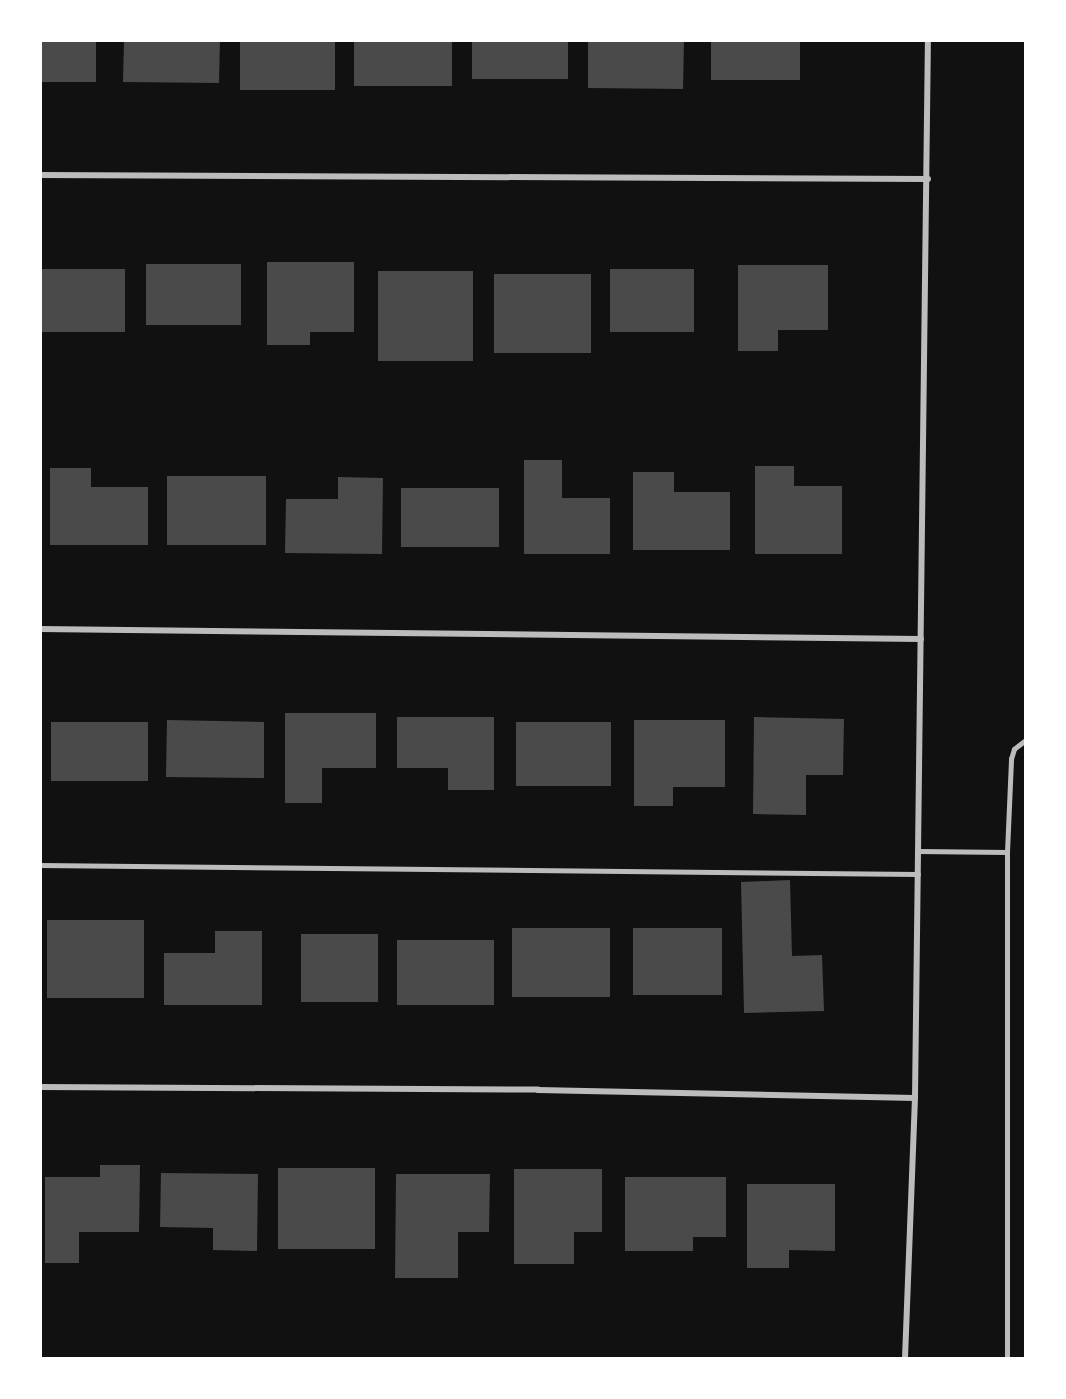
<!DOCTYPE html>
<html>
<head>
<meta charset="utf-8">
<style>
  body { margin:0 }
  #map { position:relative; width:1066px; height:1399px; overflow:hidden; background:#111; font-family:Signika,sans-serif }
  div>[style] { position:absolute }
  .building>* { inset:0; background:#4a4a4a }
  .service>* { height:4.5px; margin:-2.25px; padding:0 2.25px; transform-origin:2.25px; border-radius:2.25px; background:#bcbcbc }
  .minor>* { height:6px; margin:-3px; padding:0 3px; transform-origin:3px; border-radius:3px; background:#bcbcbc }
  span { translate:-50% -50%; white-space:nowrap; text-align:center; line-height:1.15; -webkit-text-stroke:6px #fff; paint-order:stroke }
  .frame { position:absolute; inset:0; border:42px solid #fff; pointer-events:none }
</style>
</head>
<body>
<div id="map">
  <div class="building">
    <i style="clip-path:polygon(40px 40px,96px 40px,96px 82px,40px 82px)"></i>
    <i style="clip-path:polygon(124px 40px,220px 40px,219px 83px,123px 82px)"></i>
    <i style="clip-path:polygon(240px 40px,335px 40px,335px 90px,240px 90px)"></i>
    <i style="clip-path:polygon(354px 40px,452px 40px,452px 86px,354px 86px)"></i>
    <i style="clip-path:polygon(472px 40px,568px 40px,568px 79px,472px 79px)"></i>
    <i style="clip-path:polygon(588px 40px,684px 40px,683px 89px,588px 88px)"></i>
    <i style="clip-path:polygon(711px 40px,800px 40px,800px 80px,711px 80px)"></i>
    <i style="clip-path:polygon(267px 262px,354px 262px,354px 332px,310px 332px,310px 345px,267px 345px)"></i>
    <i style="clip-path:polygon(146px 264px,241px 264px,241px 325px,146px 325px)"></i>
    <i style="clip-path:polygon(738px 265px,828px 265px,828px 330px,778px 330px,778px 351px,738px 351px)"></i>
    <i style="clip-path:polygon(40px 269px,125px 269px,125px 332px,40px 332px)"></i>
    <i style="clip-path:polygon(610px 269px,694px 269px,694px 332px,610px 332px)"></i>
    <i style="clip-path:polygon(378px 271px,473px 271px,473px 361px,378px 361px)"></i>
    <i style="clip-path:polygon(494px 274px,591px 274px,591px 353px,494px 353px)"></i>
    <i style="clip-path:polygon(524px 460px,562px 460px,562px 498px,610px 498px,610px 554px,524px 554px)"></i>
    <i style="clip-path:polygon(755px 466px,794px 466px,794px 486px,842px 486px,842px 554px,755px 554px)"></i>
    <i style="clip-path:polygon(50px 468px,91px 468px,91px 487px,148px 487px,148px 545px,50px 545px)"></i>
    <i style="clip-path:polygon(633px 472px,674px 472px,674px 492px,730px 492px,730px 550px,633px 550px)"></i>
    <i style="clip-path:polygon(167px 476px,266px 476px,266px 545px,167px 545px)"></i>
    <i style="clip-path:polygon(338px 477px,383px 478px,382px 554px,285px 553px,286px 499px,338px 499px)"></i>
    <i style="clip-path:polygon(401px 488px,499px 488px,499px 547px,401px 547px)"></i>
    <i style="clip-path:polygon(285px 713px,376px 713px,376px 768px,322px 768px,322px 803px,285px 803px)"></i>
    <i style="clip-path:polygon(397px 717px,494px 717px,494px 790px,448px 790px,448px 768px,397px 768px)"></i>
    <i style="clip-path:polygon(754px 717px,844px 719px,843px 775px,806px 775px,806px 815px,753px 814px)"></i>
    <i style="clip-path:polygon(167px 720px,264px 722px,264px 778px,166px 777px)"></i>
    <i style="clip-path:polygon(634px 720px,725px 720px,725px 787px,673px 787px,673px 806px,634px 806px)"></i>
    <i style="clip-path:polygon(51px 722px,148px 722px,148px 781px,51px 781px)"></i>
    <i style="clip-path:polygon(516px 722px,611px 722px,611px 786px,516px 786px)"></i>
    <i style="clip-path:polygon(790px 880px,792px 956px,822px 955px,824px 1011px,744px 1013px,741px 882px)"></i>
    <i style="clip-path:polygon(47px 920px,144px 920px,144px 998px,47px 998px)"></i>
    <i style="clip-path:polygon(512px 928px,610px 928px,610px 997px,512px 997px)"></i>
    <i style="clip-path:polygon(633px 928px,722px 928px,722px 995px,633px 995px)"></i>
    <i style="clip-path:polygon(215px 931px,262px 931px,262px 1005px,164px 1005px,164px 953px,215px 953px)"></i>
    <i style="clip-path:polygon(301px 934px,378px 934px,378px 1002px,301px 1002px)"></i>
    <i style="clip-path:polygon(397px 940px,494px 940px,494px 1005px,397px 1005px)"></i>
    <i style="clip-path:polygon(100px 1165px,140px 1165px,139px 1232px,79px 1232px,79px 1263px,45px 1263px,45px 1177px,100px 1177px)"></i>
    <i style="clip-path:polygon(278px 1168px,375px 1168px,375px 1249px,278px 1249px)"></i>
    <i style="clip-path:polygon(514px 1169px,602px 1169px,602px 1232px,574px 1232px,574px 1264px,514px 1264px)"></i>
    <i style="clip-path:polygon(161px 1173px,258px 1174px,257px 1251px,213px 1250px,213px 1228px,160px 1227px)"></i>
    <i style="clip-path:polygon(396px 1174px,490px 1174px,489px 1232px,458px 1232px,458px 1278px,395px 1278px)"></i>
    <i style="clip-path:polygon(625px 1177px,726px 1177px,726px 1237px,693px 1237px,693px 1251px,625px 1251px)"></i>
    <i style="clip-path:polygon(747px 1184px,835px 1184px,835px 1251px,789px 1250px,789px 1268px,747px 1268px)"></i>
  </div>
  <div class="service">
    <i style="left:918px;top:851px;width:89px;rotate:0.6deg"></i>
    <i style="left:40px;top:865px;width:878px;rotate:0.59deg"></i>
    <i style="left:1007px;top:1358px;width:506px;rotate:-90deg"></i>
    <i style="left:1007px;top:852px;width:93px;rotate:-87.5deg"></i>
    <i style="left:1011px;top:759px;width:10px;rotate:-73deg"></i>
    <i style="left:1014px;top:749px;width:15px;rotate:-37deg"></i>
  </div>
  <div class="minor">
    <i style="left:40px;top:175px;width:888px;rotate:0.26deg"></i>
    <i style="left:40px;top:629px;width:881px;rotate:0.65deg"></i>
    <i style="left:40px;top:1087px;width:498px;rotate:0.3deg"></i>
    <i style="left:538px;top:1090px;width:377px;rotate:1.2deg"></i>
    <i style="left:905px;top:1358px;width:260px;rotate:-87.8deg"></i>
    <i style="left:915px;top:1098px;width:1058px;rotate:-89.3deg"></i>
  </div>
  <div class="frame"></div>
</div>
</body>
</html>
